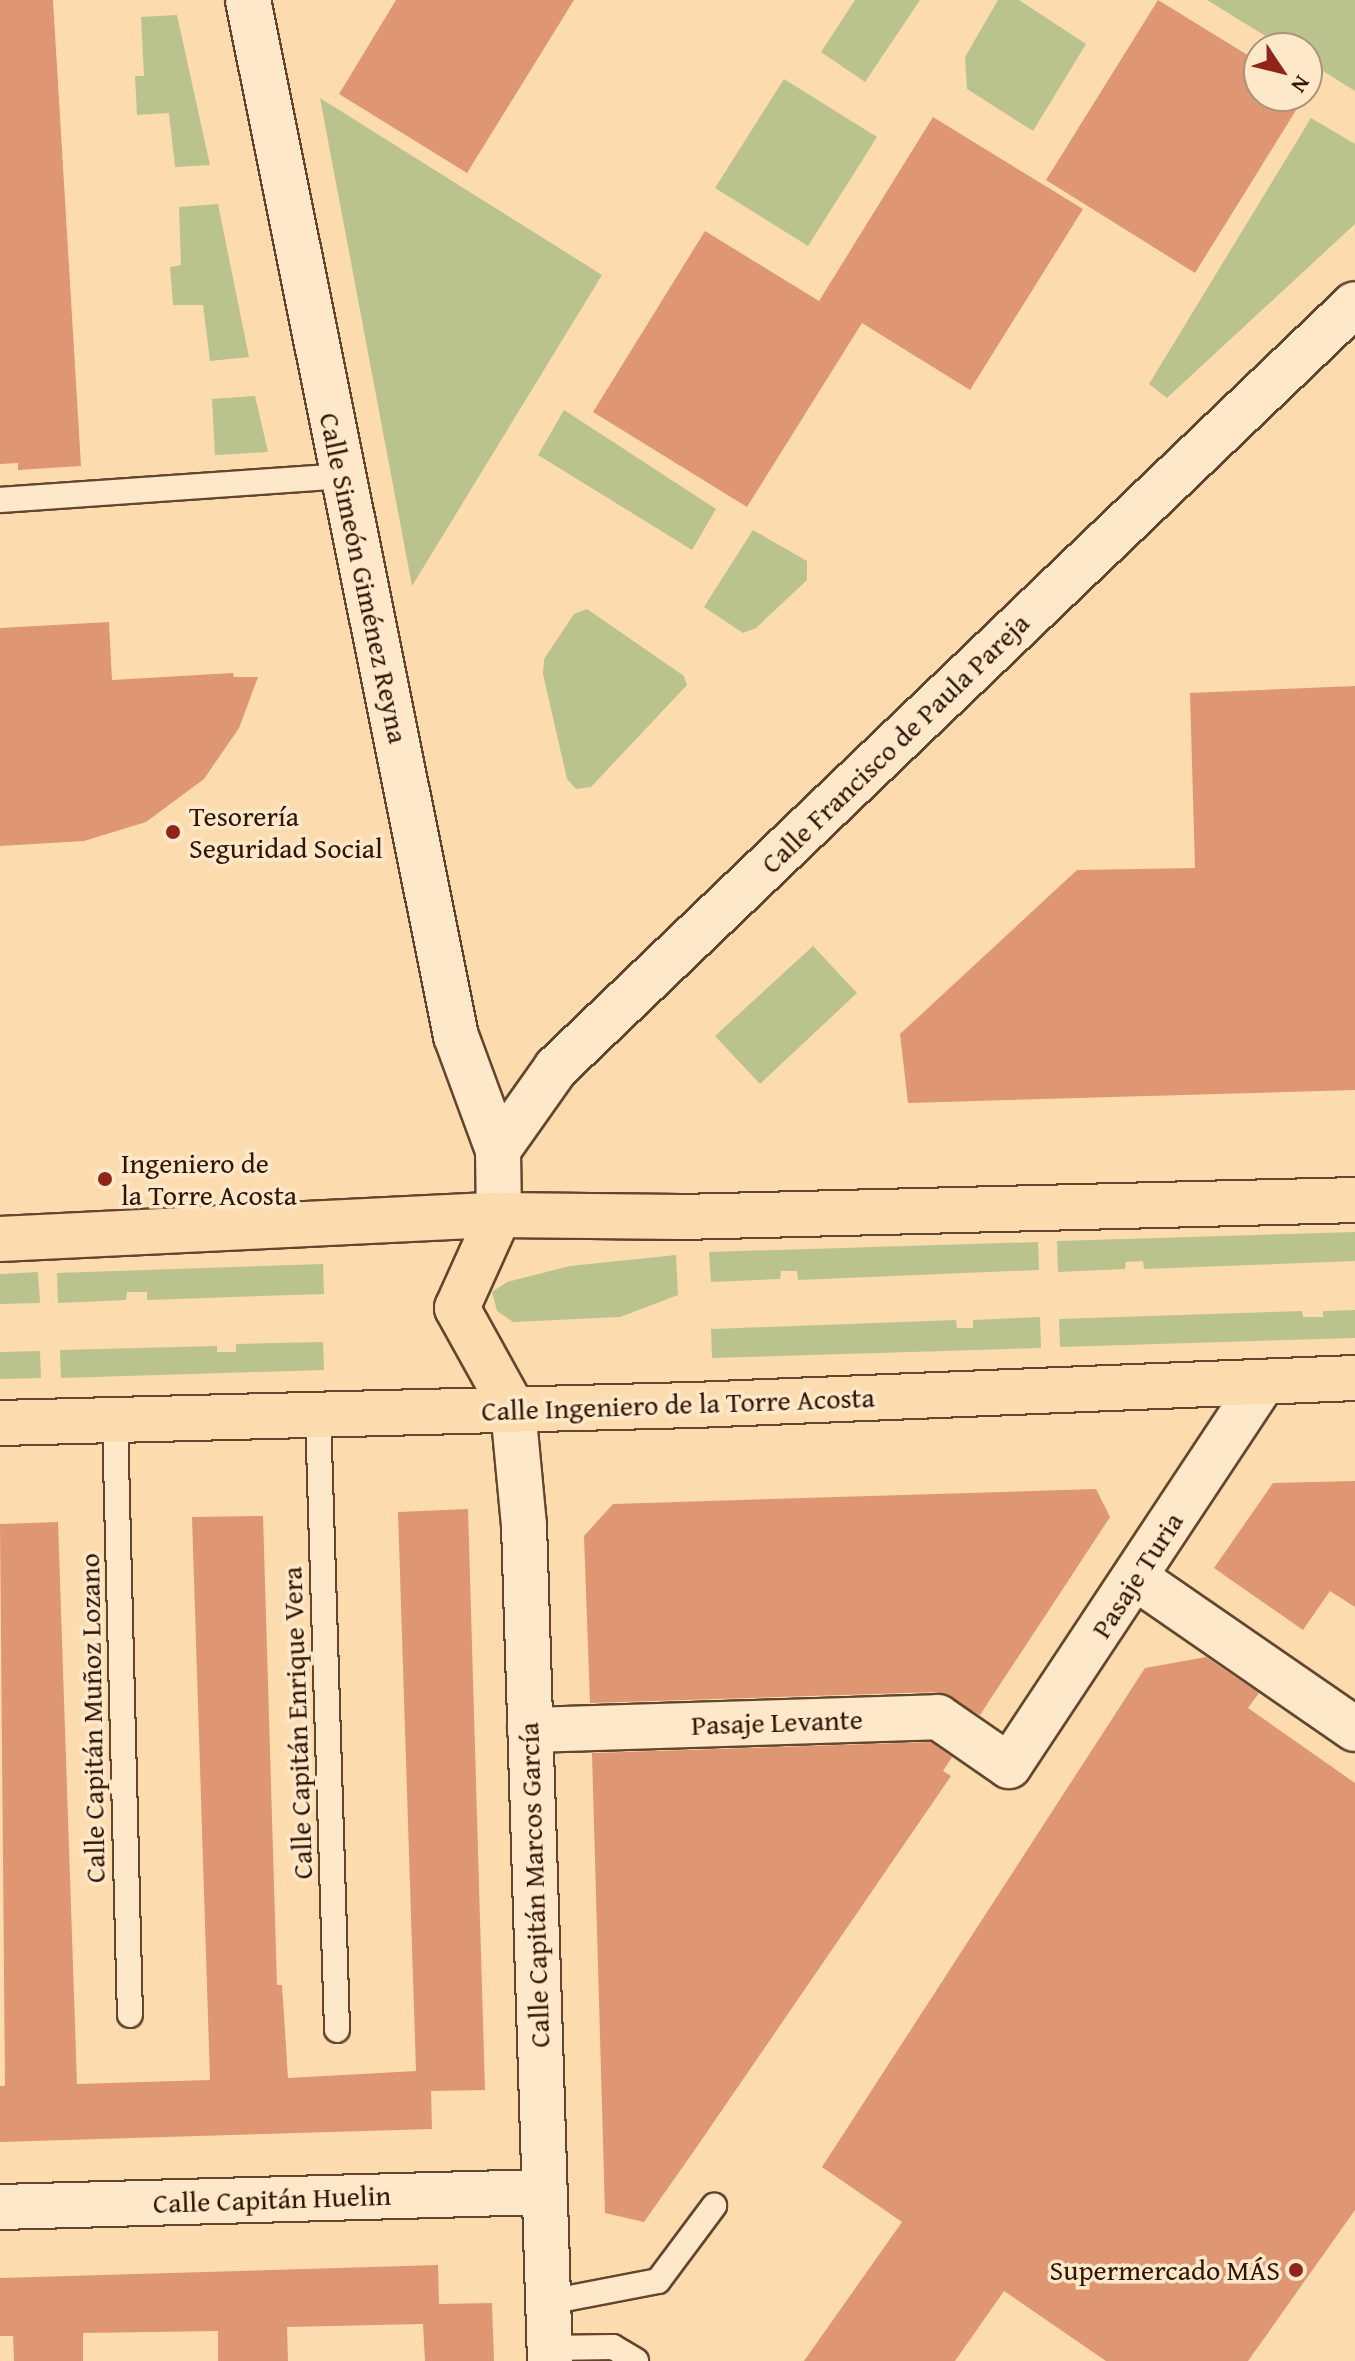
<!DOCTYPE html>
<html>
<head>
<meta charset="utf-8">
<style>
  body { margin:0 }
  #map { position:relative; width:1355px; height:2361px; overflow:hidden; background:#fcdcae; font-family:"Gentium Book Plus",serif }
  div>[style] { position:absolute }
  .green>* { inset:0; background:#bac28e }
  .building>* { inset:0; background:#df9773 }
  .roads { filter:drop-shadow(2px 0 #64462e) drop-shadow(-2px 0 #64462e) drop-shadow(0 2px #64462e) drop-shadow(0 -2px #64462e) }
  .lane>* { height:24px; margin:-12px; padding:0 12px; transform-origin:12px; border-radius:12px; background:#fde8ca }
  .street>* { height:44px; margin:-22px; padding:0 22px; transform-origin:22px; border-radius:22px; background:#fde8ca }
  .primary>* { height:44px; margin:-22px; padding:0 22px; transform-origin:22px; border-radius:22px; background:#fcdcae }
  .dots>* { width:22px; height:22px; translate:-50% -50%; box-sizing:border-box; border:4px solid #fde8ca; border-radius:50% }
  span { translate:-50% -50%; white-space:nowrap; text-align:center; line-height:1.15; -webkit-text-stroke:7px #fde8ca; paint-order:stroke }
  .street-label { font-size:28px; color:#321404 }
  .poi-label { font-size:28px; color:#321404 }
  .left { translate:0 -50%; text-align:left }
  .right { translate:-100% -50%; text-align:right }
  .north { position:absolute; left:1243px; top:32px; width:80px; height:80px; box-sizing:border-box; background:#fde8ca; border:2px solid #ac937b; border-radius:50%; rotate:125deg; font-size:22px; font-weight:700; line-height:32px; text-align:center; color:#321404 }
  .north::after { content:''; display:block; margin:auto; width:28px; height:36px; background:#8f2418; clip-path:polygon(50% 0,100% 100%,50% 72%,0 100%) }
</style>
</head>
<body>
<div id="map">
  <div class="green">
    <i style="clip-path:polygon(855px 0,920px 0,865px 82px,821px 52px)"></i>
    <i style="clip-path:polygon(998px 0,1019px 0,1086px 44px,1033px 131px,967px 89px,965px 57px)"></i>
    <i style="clip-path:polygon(1207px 0,1355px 0,1355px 91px,1307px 61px,1307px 48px,1285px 48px)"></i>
    <i style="clip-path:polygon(177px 15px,210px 165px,175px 167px,169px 113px,137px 115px,135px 76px,144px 76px,141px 17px)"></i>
    <i style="clip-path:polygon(784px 79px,877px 137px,808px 246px,715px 188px)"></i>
    <i style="clip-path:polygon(320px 98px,602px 275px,412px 586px)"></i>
    <i style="clip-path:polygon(1311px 118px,1355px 144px,1355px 224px,1167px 398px,1149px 384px)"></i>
    <i style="clip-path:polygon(218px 204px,249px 357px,210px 361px,203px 305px,173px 305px,170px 267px,181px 265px,179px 207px)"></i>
    <i style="clip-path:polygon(255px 396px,268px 452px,215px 455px,212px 399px)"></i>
    <i style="clip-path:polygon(564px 410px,716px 509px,692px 550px,538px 455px)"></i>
    <i style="clip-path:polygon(753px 530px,807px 561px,807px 580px,756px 628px,743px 633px,704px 607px)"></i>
    <i style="clip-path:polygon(587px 609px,684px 676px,687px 685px,591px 787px,576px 789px,567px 779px,543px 674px,544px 659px,574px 614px)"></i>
    <i style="clip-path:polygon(813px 946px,857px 993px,760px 1084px,715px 1036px)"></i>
    <i style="clip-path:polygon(1355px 1232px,1355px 1261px,1144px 1269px,1143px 1261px,1126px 1262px,1125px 1269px,1058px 1272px,1057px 1241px)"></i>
    <i style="clip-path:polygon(1038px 1242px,1039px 1270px,798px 1280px,797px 1271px,781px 1271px,780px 1279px,711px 1282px,709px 1252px)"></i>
    <i style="clip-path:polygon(676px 1255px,678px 1295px,620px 1317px,513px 1322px,497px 1311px,492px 1292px,507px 1282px,570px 1266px)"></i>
    <i style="clip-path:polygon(323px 1264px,324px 1294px,147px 1300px,147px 1292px,127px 1292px,126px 1300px,58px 1303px,57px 1273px)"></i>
    <i style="clip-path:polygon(38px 1272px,40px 1303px,0 1304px,0 1274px)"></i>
    <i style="clip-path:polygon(1355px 1310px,1355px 1338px,1060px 1347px,1059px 1319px,1302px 1311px,1303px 1317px,1323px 1317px,1323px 1311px)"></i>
    <i style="clip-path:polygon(1040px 1317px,1041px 1348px,712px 1358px,711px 1329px,956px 1320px,957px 1328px,973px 1328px,973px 1320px)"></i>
    <i style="clip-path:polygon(323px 1342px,324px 1370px,61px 1378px,60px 1350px,217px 1346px,217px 1352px,236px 1352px,236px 1344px)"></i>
    <i style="clip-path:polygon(40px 1351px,41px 1378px,0 1379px,0 1352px)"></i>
  </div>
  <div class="building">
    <i style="clip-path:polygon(0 0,53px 0,81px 466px,18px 470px,18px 463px,0 464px)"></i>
    <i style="clip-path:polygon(396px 0,574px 0,467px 173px,339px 94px)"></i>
    <i style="clip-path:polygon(1158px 0,1259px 62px,1259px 96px,1298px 96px,1298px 107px,1195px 273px,1046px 180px)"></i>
    <i style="clip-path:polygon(933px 117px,1083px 209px,970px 390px,862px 323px,747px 507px,593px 412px,705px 231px,819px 301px)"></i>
    <i style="clip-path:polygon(109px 622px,112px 680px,233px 673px,234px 677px,258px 677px,239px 728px,204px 779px,146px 822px,84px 841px,0 846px,0 628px)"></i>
    <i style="clip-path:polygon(1355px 686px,1355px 1090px,908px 1103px,900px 1034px,1077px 870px,1195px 868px,1190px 693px)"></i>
    <i style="clip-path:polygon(1355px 1481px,1355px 1607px,1330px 1591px,1303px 1630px,1214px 1568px,1273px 1483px)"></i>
    <i style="clip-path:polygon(1096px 1489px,1110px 1517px,980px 1715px,937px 1692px,590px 1703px,584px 1536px,613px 1504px)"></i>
    <i style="clip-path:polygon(468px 1509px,485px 2090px,431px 2091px,432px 2129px,0 2142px,0 2086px,5px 2086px,0 1524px,58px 1522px,77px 2084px,210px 2080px,192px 1517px,263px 1516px,277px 1985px,282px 1985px,288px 2078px,416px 2071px,398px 1512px)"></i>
    <i style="clip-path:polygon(1206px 1657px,1259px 1693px,1248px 1708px,1355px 1783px,1355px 2210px,1248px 2361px,1106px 2361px,1004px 2291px,955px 2361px,804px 2361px,902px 2222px,822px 2167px,1145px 1668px)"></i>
    <i style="clip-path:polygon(931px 1742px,952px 1757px,943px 1771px,951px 1776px,696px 2148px,644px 2222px,605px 2213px,592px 1753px)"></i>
    <i style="clip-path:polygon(438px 2265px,439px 2304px,492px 2303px,494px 2361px,425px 2361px,423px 2324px,287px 2327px,288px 2361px,218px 2361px,218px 2331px,83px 2333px,83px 2361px,14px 2361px,13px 2336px,0 2336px,0 2278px)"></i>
  </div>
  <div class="roads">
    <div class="lane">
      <i style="left:0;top:500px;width:344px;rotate:-4deg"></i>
      <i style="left:318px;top:1414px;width:616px;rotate:88.23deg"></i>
      <i style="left:115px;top:1420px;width:595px;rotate:88.56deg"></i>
      <i style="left:549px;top:2302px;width:111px;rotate:-10.9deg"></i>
      <i style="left:658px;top:2281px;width:94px;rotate:-53.3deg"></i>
      <i style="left:549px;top:2348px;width:64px;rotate:-0.9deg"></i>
      <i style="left:613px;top:2347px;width:27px;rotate:31deg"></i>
    </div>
    <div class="street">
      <i style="left:248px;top:0;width:1057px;rotate:78.65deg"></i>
      <i style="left:456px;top:1036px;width:121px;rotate:69.8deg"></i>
      <i style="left:499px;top:1215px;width:65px;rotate:-90.9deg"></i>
      <i style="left:498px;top:1150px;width:100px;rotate:-54.7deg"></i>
      <i style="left:556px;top:1068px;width:1105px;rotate:-43.72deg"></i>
      <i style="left:513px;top:1409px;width:117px;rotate:84.6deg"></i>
      <i style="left:524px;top:1525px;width:836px;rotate:88.22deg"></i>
      <i style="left:1136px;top:1578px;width:266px;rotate:34.6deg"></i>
      <i style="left:530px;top:1730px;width:408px;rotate:-1.8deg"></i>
      <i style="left:938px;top:1717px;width:86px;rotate:34.6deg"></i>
      <i style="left:1009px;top:1766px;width:460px;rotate:-56.5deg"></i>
      <i style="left:0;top:2207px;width:543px;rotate:-1.58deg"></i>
    </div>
    <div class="primary">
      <i style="left:499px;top:1215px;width:102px;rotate:114.3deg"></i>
      <i style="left:457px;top:1308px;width:115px;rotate:61deg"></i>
      <i style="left:0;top:1239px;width:500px;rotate:-2.8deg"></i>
      <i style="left:499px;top:1215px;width:182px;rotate:0.6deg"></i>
      <i style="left:681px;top:1217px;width:674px;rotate:-1.44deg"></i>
      <i style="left:0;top:1423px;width:694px;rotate:-1.49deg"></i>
      <i style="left:694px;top:1405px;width:662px;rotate:-2.34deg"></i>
    </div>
  </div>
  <div class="dots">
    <i style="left:173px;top:832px;background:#8f2418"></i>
    <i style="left:105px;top:1179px;background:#8f2418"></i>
    <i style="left:1296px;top:2270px;background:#8f2418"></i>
  </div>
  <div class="street-label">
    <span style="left:364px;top:578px;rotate:78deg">Calle Simeón Giménez Reyna</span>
    <span style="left:895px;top:743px;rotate:-44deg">Calle Francisco de Paula Pareja</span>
    <span style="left:678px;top:1404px;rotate:-2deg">Calle Ingeniero de la Torre Acosta</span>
    <span style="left:1137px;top:1575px;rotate:-57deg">Pasaje Turia</span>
    <span style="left:92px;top:1718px;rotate:-91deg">Calle Capitán Muñoz Lozano</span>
    <span style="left:777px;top:1722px;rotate:-2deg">Pasaje Levante</span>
    <span style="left:297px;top:1723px;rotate:-92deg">Calle Capitán Enrique Vera</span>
    <span style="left:534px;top:1885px;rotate:-92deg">Calle Capitán Marcos García</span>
    <span style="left:272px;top:2199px;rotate:-2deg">Calle Capitán Huelin</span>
  </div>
  <div class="poi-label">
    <span class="left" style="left:189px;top:832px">Tesorería<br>Seguridad Social</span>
    <span class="left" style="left:121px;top:1179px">Ingeniero de<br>la Torre Acosta</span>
    <span class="right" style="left:1280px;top:2270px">Supermercado MÁS</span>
  </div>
  <div class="north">N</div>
</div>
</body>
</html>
